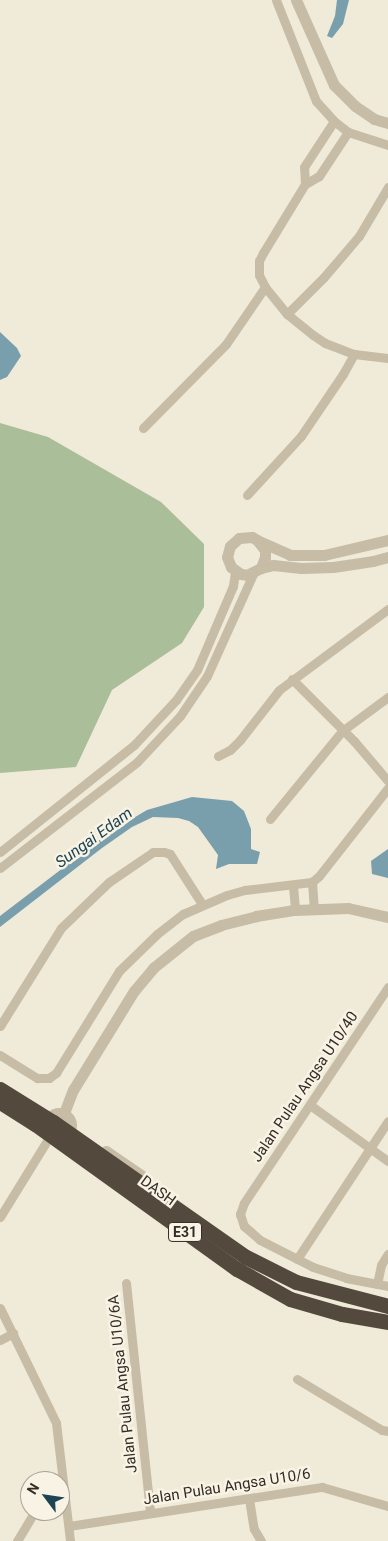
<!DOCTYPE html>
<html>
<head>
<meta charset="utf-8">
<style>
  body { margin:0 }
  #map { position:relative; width:388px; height:1541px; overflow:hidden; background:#f0ead8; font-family:Roboto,sans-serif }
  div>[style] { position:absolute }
  .green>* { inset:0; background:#aabe99 }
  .water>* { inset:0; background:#799fac }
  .minor>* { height:9px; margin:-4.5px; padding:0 4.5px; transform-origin:4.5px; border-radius:4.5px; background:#c7bca5 }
  .tertiary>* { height:11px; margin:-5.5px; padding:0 5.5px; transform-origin:5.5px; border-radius:5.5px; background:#c7bca5 }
  .tertiary>.ring { margin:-5.5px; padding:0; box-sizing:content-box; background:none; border:11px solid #c7bca5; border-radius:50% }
  .motorway>* { height:15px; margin:-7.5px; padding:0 7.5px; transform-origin:7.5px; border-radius:7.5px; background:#54493d }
  span { translate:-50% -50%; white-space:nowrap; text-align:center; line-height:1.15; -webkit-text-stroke:5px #f8f3e4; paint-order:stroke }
  .shield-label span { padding:1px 4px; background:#f8f3e4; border:1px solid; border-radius:4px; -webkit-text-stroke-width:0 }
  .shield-label { font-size:14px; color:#332d26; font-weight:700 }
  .street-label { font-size:15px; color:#332d26 }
  .water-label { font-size:16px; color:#1d4453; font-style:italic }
  .north { position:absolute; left:20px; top:1471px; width:50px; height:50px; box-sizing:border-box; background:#f8f3e4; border:1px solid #a9a498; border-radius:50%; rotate:301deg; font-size:14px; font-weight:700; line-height:20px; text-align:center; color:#332d26 }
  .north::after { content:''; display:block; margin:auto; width:18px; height:22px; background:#1d4453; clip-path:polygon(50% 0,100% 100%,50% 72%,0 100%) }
</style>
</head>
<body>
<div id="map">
  <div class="green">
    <i style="clip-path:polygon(0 423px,48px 437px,161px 502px,204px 544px,204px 607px,182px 643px,112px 690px,76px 767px,0 773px)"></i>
  </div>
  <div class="water">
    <i style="clip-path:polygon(337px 0,349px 0,343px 24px,332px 38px,327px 36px,335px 16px)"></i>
    <i style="clip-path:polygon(0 332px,17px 348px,21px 356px,7px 377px,0 380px)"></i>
    <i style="clip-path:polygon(192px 797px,232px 801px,244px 811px,251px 829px,251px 849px,260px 852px,257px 864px,229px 864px,216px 869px,218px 855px,198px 827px,189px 821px,178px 818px,153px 817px,132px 827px,102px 848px,0 927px,0 916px,122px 823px,125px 823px,147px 810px)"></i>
    <i style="clip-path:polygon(388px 849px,388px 878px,372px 874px,371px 861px)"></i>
  </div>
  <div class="minor">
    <i style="left:276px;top:0;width:109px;rotate:68.4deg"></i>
    <i style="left:316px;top:101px;width:27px;rotate:48deg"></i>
    <i style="left:334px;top:121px;width:18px;rotate:38deg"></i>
    <i style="left:348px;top:132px;width:42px;rotate:18deg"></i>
    <i style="left:348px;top:132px;width:53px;rotate:123.4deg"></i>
    <i style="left:319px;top:176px;width:16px;rotate:150deg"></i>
    <i style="left:305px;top:184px;width:81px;rotate:121.3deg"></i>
    <i style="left:263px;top:253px;width:9px;rotate:117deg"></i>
    <i style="left:259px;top:261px;width:14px;rotate:90deg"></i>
    <i style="left:259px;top:275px;width:13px;rotate:63deg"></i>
    <i style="left:265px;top:287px;width:35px;rotate:51deg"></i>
    <i style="left:287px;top:314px;width:33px;rotate:39deg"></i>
    <i style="left:313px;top:335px;width:14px;rotate:34deg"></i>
    <i style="left:325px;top:343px;width:31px;rotate:21deg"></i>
    <i style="left:354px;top:354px;width:34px;rotate:7deg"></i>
    <i style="left:305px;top:184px;width:17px;rotate:-93deg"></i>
    <i style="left:304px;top:167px;width:55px;rotate:-56.9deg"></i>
    <i style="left:287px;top:314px;width:52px;rotate:-45deg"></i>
    <i style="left:324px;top:277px;width:54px;rotate:-49.5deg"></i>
    <i style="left:359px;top:236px;width:57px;rotate:-59.4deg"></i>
    <i style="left:143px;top:428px;width:118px;rotate:-45.3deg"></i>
    <i style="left:226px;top:344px;width:69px;rotate:-55.6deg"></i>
    <i style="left:247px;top:495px;width:80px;rotate:-47.5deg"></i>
    <i style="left:301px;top:436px;width:75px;rotate:-55.9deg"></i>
    <i style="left:343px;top:374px;width:23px;rotate:-61deg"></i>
    <i style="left:292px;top:679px;width:88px;rotate:45deg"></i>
    <i style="left:354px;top:741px;width:52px;rotate:49.6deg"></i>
    <i style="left:218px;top:756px;width:13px;rotate:-27deg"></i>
    <i style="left:230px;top:750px;width:14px;rotate:-45deg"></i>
    <i style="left:240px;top:740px;width:63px;rotate:-52deg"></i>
    <i style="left:279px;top:690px;width:136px;rotate:-36.6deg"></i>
    <i style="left:270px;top:819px;width:114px;rotate:-50.7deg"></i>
    <i style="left:342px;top:731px;width:57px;rotate:-36.5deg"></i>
    <i style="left:0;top:852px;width:171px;rotate:-38.6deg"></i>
    <i style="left:134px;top:745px;width:62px;rotate:-47deg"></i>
    <i style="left:176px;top:700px;width:37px;rotate:-55deg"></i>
    <i style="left:197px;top:670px;width:91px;rotate:-66.8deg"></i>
    <i style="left:233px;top:586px;width:15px;rotate:-82deg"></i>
    <i style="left:0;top:868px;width:173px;rotate:-37.7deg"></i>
    <i style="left:137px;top:762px;width:63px;rotate:-46.9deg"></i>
    <i style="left:180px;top:716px;width:48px;rotate:-56deg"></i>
    <i style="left:207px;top:676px;width:112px;rotate:-65.7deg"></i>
    <i style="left:312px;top:882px;width:26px;rotate:86deg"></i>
    <i style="left:293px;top:886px;width:24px;rotate:85deg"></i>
    <i style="left:388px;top:987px;width:260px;rotate:123.7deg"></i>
    <i style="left:244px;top:1203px;width:12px;rotate:110deg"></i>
    <i style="left:240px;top:1214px;width:13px;rotate:72deg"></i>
    <i style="left:244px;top:1226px;width:21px;rotate:41deg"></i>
    <i style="left:260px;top:1240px;width:59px;rotate:27deg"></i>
    <i style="left:313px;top:1267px;width:35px;rotate:18deg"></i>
    <i style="left:346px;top:1278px;width:43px;rotate:10.8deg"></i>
    <i style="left:0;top:1026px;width:115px;rotate:-58.1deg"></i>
    <i style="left:61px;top:928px;width:66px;rotate:-43.8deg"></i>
    <i style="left:109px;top:882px;width:53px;rotate:-34.3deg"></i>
    <i style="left:153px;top:852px;width:11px"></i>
    <i style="left:164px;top:852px;width:6px;rotate:18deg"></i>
    <i style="left:170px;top:854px;width:59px;rotate:57.4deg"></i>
    <i style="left:0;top:1055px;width:44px;rotate:31.9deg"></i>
    <i style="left:37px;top:1078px;width:12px"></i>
    <i style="left:49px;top:1078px;width:9px;rotate:-36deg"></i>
    <i style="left:56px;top:1073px;width:120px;rotate:-58.3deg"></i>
    <i style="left:119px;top:971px;width:53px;rotate:-44.2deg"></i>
    <i style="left:157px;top:934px;width:33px;rotate:-38deg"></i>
    <i style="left:183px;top:914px;width:48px;rotate:-23.4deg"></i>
    <i style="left:227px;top:895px;width:19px;rotate:-16deg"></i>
    <i style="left:245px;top:890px;width:67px;rotate:-6.8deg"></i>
    <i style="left:312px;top:882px;width:9px;rotate:-41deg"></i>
    <i style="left:319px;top:876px;width:112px;rotate:-51.9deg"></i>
    <i style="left:310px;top:1105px;width:96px;rotate:35.7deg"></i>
    <i style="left:0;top:1217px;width:97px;rotate:-58.4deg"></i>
    <i style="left:297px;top:1259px;width:165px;rotate:-56.6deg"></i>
    <i style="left:126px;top:1283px;width:231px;rotate:84deg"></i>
    <i style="left:377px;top:1284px;width:19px;rotate:-78deg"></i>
    <i style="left:381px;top:1265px;width:13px;rotate:-58deg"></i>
    <i style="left:0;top:1308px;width:128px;rotate:64deg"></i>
    <i style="left:56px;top:1423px;width:119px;rotate:83.2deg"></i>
    <i style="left:0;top:1340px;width:15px;rotate:-28deg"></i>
    <i style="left:297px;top:1379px;width:99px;rotate:31deg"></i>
    <i style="left:382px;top:1430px;width:6px;rotate:9deg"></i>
    <i style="left:249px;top:1499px;width:30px;rotate:81deg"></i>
    <i style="left:254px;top:1529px;width:14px;rotate:60deg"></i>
    <i style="left:69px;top:1526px;width:256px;rotate:-8.8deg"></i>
    <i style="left:322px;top:1487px;width:69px;rotate:16.1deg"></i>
    <i style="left:17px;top:1541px;width:35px;rotate:-59deg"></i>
  </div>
  <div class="tertiary">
    <i style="left:296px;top:0;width:93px;rotate:65.9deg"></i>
    <i style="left:334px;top:85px;width:30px;rotate:45deg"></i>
    <i style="left:355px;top:106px;width:23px;rotate:34deg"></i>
    <i style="left:374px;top:119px;width:15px;rotate:16deg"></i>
    <i style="left:259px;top:541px;width:34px;rotate:24deg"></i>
    <i style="left:290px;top:555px;width:34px"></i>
    <i style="left:324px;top:555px;width:66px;rotate:-13.2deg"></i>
    <i style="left:261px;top:568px;width:12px;rotate:-70deg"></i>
    <i style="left:265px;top:557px;width:7px;rotate:-90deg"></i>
    <i style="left:265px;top:550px;width:13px;rotate:-129deg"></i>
    <i style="left:257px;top:540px;width:6px;rotate:-149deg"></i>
    <i style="left:252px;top:537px;width:13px;rotate:176deg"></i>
    <i style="left:239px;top:538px;width:12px;rotate:138deg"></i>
    <i style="left:230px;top:546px;width:11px;rotate:105deg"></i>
    <i style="left:227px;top:557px;width:11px;rotate:68deg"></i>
    <i style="left:231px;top:567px;width:12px;rotate:35deg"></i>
    <i style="left:241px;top:574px;width:6px;rotate:9deg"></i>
    <i style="left:247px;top:575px;width:16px;rotate:-27deg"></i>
    <i style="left:261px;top:568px;width:12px;rotate:-14deg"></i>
    <i style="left:273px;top:565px;width:28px;rotate:6deg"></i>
    <i style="left:301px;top:568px;width:32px;rotate:-2deg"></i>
    <i style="left:333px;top:567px;width:40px;rotate:-8.5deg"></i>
    <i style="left:373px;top:561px;width:16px;rotate:-15deg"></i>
    <i class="ring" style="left:47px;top:1113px;width:13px;height:13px"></i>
    <i style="left:64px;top:1113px;width:25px;rotate:-69deg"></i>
    <i style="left:73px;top:1090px;width:116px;rotate:-58.4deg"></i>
    <i style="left:134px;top:991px;width:30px;rotate:-50deg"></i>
    <i style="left:153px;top:968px;width:51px;rotate:-38.7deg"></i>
    <i style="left:193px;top:936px;width:30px;rotate:-21deg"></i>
    <i style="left:221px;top:925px;width:36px;rotate:-14deg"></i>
    <i style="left:256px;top:916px;width:39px;rotate:-9deg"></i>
    <i style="left:295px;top:910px;width:53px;rotate:-2.2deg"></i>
    <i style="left:348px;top:908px;width:41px;rotate:12.7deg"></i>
    <i style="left:106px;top:1151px;width:46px;rotate:34.4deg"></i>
  </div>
  <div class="motorway">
    <i style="left:0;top:1089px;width:62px;rotate:31.9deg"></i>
    <i style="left:53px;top:1122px;width:236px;rotate:35deg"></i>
    <i style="left:246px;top:1257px;width:56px;rotate:26.6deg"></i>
    <i style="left:296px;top:1282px;width:95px;rotate:14.6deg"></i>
    <i style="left:0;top:1102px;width:41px;rotate:32.2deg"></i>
    <i style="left:35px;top:1124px;width:249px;rotate:35.7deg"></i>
    <i style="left:237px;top:1269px;width:61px;rotate:29.5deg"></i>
    <i style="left:290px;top:1299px;width:54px;rotate:16.1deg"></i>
    <i style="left:342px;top:1314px;width:47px;rotate:9.9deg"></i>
  </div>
  <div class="shield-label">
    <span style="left:185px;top:1232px">E31</span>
  </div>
  <div class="street-label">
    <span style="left:305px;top:1087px;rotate:-56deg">Jalan Pulau Angsa U10/40</span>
    <span style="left:158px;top:1191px;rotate:36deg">DASH</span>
    <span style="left:123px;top:1384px;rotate:-96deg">Jalan Pulau Angsa U10/6A</span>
    <span style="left:227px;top:1487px;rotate:-9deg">Jalan Pulau Angsa U10/6</span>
  </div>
  <div class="water-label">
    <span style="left:94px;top:838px;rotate:-36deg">Sungai Edam</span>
  </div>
  <div class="north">N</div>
</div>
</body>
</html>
